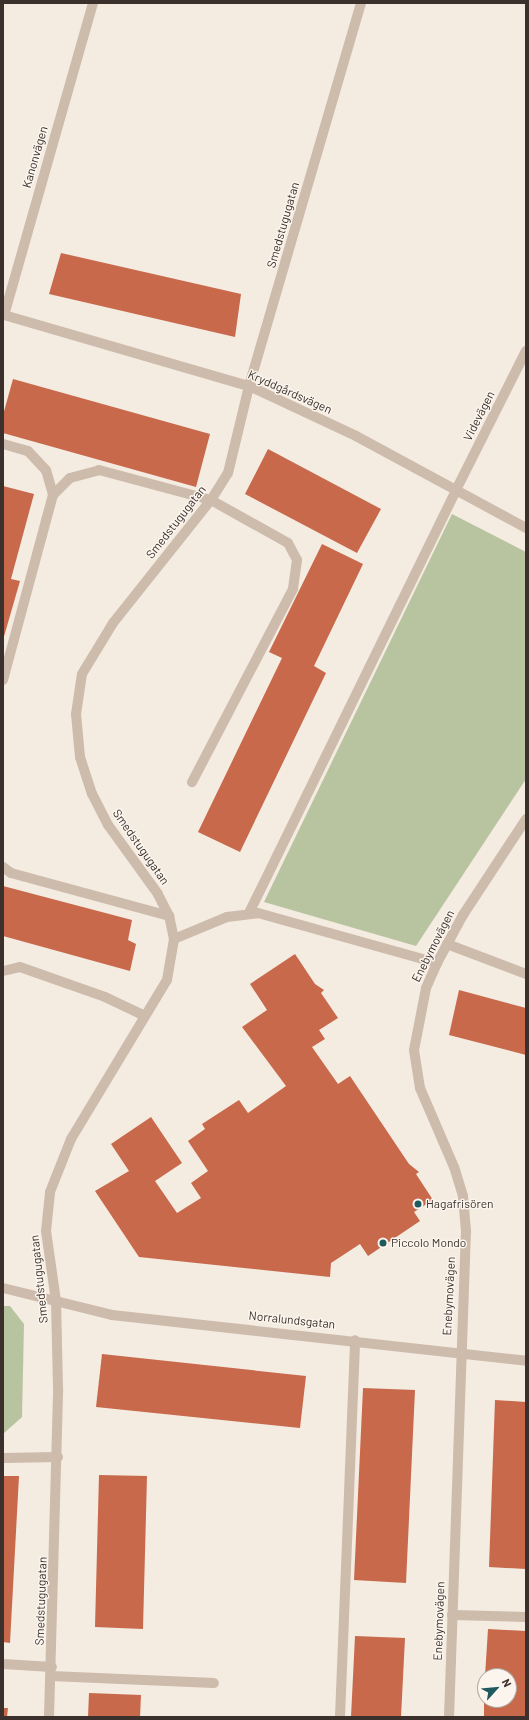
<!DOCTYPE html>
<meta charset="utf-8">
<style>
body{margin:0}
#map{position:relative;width:529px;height:1720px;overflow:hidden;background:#f4ebe1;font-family:Barlow,sans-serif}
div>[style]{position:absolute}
.green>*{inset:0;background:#b8c4a0}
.building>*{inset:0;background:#c8694b}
.lane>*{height:10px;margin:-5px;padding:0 5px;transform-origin:5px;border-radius:5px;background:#cdbbac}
.street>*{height:10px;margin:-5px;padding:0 5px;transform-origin:5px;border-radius:5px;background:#cdbbac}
.dots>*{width:11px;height:11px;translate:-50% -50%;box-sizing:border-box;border:2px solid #fbf5ee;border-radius:50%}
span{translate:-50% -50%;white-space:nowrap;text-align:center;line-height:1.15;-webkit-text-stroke:3px #fbf5ee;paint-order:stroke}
.street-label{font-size:12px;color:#3b302b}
.poi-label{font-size:12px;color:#3b302b}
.left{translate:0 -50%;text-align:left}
.frame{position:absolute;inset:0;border:4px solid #3b302b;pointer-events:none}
.north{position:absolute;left:477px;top:1668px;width:40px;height:40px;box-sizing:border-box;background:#fbf5ee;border:1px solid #aea6a0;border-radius:50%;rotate:63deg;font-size:11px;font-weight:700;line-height:16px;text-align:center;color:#3b302b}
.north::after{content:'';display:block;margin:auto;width:14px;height:18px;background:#1f5a5e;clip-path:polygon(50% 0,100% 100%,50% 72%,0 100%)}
</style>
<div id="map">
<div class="green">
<i style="clip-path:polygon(452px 514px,526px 552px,526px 779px,416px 946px,264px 902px)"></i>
<i style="clip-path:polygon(3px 1306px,10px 1306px,24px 1324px,22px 1417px,3px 1434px)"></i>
</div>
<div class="building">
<i style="clip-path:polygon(61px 253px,241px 294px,235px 337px,49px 294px)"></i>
<i style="clip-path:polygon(13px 379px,210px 434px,196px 487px,3px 433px,3px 415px)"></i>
<i style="clip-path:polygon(268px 449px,381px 509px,357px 553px,245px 494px)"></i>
<i style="clip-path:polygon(3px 486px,34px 494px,11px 579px,20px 581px,3px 640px)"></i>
<i style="clip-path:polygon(322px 544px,363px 564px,314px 666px,326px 673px,240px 852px,198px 832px,282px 658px,269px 652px)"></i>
<i style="clip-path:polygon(3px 886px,132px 920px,128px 940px,136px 944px,130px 971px,3px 936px)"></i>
<i style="clip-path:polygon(295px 954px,315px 984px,324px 990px,321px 993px,338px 1018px,319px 1030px,325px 1039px,312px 1047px,338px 1084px,350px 1076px,409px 1164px,419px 1172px,416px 1174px,433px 1200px,414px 1212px,420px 1221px,368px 1256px,360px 1244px,331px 1263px,330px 1277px,139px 1257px,95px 1191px,129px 1171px,111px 1144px,151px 1117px,182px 1163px,155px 1181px,177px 1213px,201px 1198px,191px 1183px,208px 1171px,188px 1141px,205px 1129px,202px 1124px,239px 1100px,248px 1113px,286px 1086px,242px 1027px,267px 1010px,250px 984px)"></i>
<i style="clip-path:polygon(459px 990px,526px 1008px,526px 1055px,449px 1035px)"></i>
<i style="clip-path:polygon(102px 1354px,306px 1376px,300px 1428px,96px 1407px)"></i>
<i style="clip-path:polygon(363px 1388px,415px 1390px,406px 1583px,354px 1580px)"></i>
<i style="clip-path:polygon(495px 1400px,526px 1402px,526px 1569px,489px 1567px)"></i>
<i style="clip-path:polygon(99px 1475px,147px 1476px,143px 1629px,95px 1627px)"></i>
<i style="clip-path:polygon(3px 1476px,19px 1476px,10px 1643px,3px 1642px)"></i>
<i style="clip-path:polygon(488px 1629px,526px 1631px,526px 1717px,484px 1717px,484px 1700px,509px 1700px,509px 1676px,485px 1676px)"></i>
<i style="clip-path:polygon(355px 1636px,405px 1638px,401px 1717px,351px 1717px)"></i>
<i style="clip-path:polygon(89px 1693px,141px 1695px,140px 1717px,88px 1717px)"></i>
<i style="clip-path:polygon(3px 1708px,8px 1708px,7px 1717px,3px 1717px)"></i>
</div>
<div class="lane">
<i style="left:3px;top:444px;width:26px;rotate:16deg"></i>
<i style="left:28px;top:451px;width:26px;rotate:47deg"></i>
<i style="left:46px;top:470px;width:26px;rotate:74deg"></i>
<i style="left:3px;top:680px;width:192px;rotate:-74.9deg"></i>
<i style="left:53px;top:495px;width:24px;rotate:-45deg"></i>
<i style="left:70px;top:478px;width:30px;rotate:-15deg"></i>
<i style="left:99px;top:470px;width:116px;rotate:15deg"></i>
<i style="left:211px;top:500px;width:88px;rotate:29.2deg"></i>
<i style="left:288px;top:543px;width:19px;rotate:62deg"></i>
<i style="left:297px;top:560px;width:29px;rotate:98deg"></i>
<i style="left:293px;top:589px;width:218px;rotate:117.6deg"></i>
<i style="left:3px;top:867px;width:10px;rotate:37deg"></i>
<i style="left:11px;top:873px;width:164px;rotate:15.2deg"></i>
<i style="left:249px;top:913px;width:469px;rotate:-63.9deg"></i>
<i style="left:174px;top:939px;width:57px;rotate:-22.5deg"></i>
<i style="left:227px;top:917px;width:31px;rotate:-7deg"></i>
<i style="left:258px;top:913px;width:186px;rotate:15.6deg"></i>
<i style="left:3px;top:971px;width:17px;rotate:-13deg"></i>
<i style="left:20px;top:967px;width:90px;rotate:19.4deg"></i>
<i style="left:105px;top:997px;width:44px;rotate:25.4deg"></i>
<i style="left:452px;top:1615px;width:74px;rotate:1.5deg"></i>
<i style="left:3px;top:1664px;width:49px;rotate:3.5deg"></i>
<i style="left:51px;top:1676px;width:163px;rotate:2.5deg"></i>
<i style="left:340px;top:1717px;width:377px;rotate:-87.7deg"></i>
</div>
<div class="street">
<i style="left:93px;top:3px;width:324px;rotate:105.9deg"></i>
<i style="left:4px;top:315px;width:255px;rotate:16.2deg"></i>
<i style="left:249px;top:386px;width:118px;rotate:25deg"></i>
<i style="left:356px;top:436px;width:193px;rotate:28.4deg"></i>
<i style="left:455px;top:492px;width:158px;rotate:-63.3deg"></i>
<i style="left:447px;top:944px;width:85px;rotate:20.8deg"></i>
<i style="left:3px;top:1288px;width:112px;rotate:13.9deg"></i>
<i style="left:112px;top:1315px;width:417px;rotate:6.3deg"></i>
<i style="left:3px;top:1458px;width:55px;rotate:-1deg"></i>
<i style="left:49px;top:1717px;width:329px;rotate:-88.4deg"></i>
<i style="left:58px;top:1388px;width:87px;rotate:-91.3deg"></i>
<i style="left:56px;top:1301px;width:71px;rotate:-98.1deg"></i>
<i style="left:46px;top:1231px;width:39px;rotate:-84deg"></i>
<i style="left:50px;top:1192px;width:57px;rotate:-68.4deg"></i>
<i style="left:71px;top:1139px;width:186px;rotate:-58.9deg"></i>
<i style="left:167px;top:980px;width:42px;rotate:-80.3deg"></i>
<i style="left:174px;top:939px;width:24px;rotate:-102deg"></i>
<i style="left:169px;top:916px;width:25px;rotate:-117deg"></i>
<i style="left:158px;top:894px;width:85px;rotate:-125.9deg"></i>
<i style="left:108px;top:825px;width:35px;rotate:-117deg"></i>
<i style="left:92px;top:794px;width:39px;rotate:-108deg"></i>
<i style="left:80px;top:757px;width:43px;rotate:-95.3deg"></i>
<i style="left:76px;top:714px;width:40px;rotate:-81.5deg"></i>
<i style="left:82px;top:674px;width:60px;rotate:-58.7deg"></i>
<i style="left:113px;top:623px;width:157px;rotate:-51.5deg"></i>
<i style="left:211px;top:500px;width:32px;rotate:-58deg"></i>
<i style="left:228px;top:473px;width:89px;rotate:-76.4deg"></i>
<i style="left:249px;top:386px;width:399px;rotate:-73.7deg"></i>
<i style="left:449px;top:1717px;width:486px;rotate:-88deg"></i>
<i style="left:466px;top:1231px;width:35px;rotate:-95deg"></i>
<i style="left:463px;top:1196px;width:30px;rotate:-107deg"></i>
<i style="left:454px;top:1167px;width:86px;rotate:-113.3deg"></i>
<i style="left:420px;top:1088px;width:38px;rotate:-99deg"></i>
<i style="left:414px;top:1050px;width:63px;rotate:-79deg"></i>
<i style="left:426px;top:988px;width:27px;rotate:-66deg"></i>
<i style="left:437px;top:963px;width:55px;rotate:-61.6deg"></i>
<i style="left:463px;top:915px;width:115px;rotate:-56.7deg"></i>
</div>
<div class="dots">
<i style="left:418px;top:1204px;background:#1f5a5e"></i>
<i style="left:383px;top:1243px;background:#1f5a5e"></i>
</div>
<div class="street-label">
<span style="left:35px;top:157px;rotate:-74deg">Kanonvägen</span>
<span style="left:283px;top:225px;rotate:-74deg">Smedstugugatan</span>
<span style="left:290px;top:392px;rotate:24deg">Kryddgårdsvägen</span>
<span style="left:479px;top:416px;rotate:-63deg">Videvägen</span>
<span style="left:176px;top:522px;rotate:-52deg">Smedstugugatan</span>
<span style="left:141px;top:847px;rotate:55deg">Smedstugugatan</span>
<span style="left:433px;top:946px;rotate:-63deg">Enebymovägen</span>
<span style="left:39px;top:1279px;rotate:-96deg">Smedstugugatan</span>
<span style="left:449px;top:1296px;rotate:-87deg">Enebymovägen</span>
<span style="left:292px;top:1320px;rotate:6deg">Norralundsgatan</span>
<span style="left:41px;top:1601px;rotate:-88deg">Smedstugugatan</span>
<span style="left:439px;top:1621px;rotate:-88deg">Enebymovägen</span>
</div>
<div class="poi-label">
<span class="left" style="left:426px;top:1204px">Hagafrisören</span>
<span class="left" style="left:391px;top:1243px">Piccolo Mondo</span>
</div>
<div class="frame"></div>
<div class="north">N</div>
</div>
